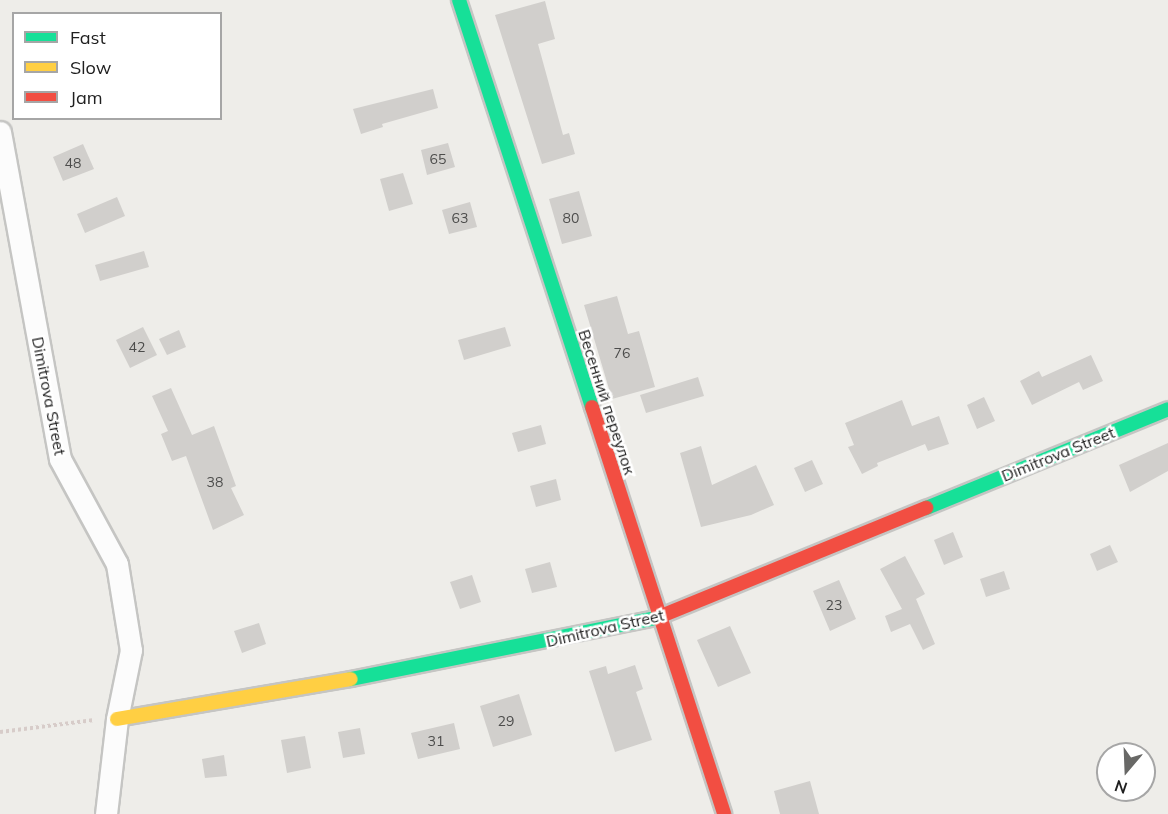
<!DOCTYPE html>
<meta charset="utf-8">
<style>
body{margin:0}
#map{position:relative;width:1168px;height:814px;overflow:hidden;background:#eeede9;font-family:Mulish,sans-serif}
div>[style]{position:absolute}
.building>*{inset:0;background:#d1cfcc}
.path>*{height:4px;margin-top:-2px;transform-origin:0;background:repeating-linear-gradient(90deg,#d7ccc9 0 3px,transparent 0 6px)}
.roads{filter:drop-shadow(2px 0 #c5c5c3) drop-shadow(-2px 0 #c5c5c3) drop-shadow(0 2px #c5c5c3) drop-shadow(0 -2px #c5c5c3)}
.street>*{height:21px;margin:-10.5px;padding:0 10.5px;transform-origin:10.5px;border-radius:10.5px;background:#fcfcfc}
.fast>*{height:14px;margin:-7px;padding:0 7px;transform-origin:7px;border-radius:7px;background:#16e098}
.slow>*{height:14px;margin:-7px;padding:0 7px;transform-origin:7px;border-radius:7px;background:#ffcf43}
.jam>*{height:14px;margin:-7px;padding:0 7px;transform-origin:7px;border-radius:7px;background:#f24e42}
span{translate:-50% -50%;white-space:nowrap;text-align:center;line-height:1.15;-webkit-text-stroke:5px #fff;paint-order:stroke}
.number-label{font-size:14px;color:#4c4c4b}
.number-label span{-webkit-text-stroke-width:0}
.street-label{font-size:16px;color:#202020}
.legend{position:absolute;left:12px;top:12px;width:210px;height:108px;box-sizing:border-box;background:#fff;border:2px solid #a6a6a6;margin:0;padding:8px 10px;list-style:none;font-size:18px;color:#202020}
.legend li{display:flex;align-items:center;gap:12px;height:30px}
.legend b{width:30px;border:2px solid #a6a6a6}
.north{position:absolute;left:1096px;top:742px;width:60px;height:60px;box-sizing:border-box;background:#fff;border:2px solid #a6a6a6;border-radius:50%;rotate:199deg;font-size:16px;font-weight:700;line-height:24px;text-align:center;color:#202020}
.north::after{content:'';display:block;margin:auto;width:21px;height:27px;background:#686866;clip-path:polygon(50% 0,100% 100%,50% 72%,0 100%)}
</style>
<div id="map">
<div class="building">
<i style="clip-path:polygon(545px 1px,555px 39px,538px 44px,563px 135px,569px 133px,575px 154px,542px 164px,495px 15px)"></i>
<i style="clip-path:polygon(433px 89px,438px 108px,382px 124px,383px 127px,361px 134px,353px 109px)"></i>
<i style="clip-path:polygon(448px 143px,455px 167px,427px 175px,421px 150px)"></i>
<i style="clip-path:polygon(83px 144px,94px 169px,63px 181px,53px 157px)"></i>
<i style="clip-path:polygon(403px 173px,413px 204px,389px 211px,380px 179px)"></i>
<i style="clip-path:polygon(579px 191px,592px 236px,562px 244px,549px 199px)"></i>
<i style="clip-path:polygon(117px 197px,125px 216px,85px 233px,77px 214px)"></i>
<i style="clip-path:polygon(470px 202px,477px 227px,449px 234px,442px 210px)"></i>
<i style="clip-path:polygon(144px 251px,149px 267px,100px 281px,95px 265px)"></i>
<i style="clip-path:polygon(617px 296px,628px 334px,639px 331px,655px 387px,612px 399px,584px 305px)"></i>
<i style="clip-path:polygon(143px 327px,157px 355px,130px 368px,116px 340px)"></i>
<i style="clip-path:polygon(505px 327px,511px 346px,464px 360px,458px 340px)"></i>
<i style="clip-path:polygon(179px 330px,186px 347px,167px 355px,159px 339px)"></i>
<i style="clip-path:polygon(1091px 355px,1103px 381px,1083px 390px,1079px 382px,1032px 405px,1020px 381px,1039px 371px,1042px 377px)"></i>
<i style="clip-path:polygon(698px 377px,704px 396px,646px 413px,640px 395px)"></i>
<i style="clip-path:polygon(171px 388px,192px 435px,214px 426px,236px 486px,231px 488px,244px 515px,213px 530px,186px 456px,172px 461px,161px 434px,168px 431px,152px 396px)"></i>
<i style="clip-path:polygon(984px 397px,995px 421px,977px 429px,967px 405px)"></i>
<i style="clip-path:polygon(902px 400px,912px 426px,939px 416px,949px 444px,928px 451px,925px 444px,877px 463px,878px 466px,862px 474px,848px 447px,854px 445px,845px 423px)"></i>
<i style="clip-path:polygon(541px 425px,546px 444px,518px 452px,512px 433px)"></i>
<i style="clip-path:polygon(1168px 443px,1168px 471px,1130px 492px,1119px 465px)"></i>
<i style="clip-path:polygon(701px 446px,712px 485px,756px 465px,774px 505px,751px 515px,701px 527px,680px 453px)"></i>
<i style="clip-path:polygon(812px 460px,823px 484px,805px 492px,794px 468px)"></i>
<i style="clip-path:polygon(556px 479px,561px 500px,536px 507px,530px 486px)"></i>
<i style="clip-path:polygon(953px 532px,963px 557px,944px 565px,934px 540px)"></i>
<i style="clip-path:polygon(1110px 545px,1118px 562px,1097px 571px,1090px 554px)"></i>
<i style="clip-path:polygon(905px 556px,925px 594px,916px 599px,935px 644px,923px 650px,910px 624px,891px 632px,885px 616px,902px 609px,880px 569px)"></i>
<i style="clip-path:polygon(550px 562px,557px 587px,532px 593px,525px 569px)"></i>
<i style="clip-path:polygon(1004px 571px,1010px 589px,986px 597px,980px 579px)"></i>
<i style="clip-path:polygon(472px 575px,481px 602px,460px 609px,450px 582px)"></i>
<i style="clip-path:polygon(839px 580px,856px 619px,830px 631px,813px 591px)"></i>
<i style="clip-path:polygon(259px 623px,266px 644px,242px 653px,234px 631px)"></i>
<i style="clip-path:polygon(730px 626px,751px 673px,718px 687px,697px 640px)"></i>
<i style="clip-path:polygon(635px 665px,643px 689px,636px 692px,652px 740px,615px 752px,589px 671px,606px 666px,608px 674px)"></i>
<i style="clip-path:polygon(519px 694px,532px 735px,493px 747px,480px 706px)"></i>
<i style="clip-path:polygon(454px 723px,460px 749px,418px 759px,411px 733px)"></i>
<i style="clip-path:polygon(360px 728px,365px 754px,343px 758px,338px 732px)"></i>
<i style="clip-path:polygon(305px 736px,311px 768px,287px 773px,281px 740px)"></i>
<i style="clip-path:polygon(224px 755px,227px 776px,205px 778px,202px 759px)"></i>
<i style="clip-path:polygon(810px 781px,819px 814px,780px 814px,774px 791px)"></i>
</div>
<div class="path">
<i style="left:0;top:732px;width:95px;rotate:-7.3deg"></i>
</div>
<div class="roads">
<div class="street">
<i style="left:0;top:132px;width:332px;rotate:79.6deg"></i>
<i style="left:60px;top:459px;width:119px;rotate:61.5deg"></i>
<i style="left:117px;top:564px;width:87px;rotate:80.8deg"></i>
<i style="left:131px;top:650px;width:70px;rotate:101.5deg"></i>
<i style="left:117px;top:719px;width:96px;rotate:96.6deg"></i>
</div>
<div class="fast">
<i style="left:459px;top:0;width:428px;rotate:71.9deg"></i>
<i style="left:926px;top:508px;width:261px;rotate:-22.2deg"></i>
<i style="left:351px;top:679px;width:311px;rotate:-11.3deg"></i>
</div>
<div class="slow">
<i style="left:117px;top:719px;width:237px;rotate:-9.7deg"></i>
</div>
<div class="jam">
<i style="left:592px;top:407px;width:428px;rotate:72deg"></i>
<i style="left:656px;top:618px;width:292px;rotate:-22.2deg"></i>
</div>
</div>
<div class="number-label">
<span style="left:438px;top:159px">65</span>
<span style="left:73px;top:163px">48</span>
<span style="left:460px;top:218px">63</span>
<span style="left:571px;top:218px">80</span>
<span style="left:137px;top:347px">42</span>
<span style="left:622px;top:353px">76</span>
<span style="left:215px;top:482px">38</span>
<span style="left:834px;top:605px">23</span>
<span style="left:506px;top:721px">29</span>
<span style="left:436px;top:741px">31</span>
</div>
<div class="street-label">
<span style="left:49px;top:396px;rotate:79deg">Dimitrova Street</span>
<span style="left:607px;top:402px;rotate:72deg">Весенний переулок</span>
<span style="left:1058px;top:454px;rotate:-22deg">Dimitrova Street</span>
<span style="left:605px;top:628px;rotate:-13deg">Dimitrova Street</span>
</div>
<ul class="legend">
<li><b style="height:8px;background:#16e098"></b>Fast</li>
<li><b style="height:8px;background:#ffcf43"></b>Slow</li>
<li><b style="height:8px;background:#f24e42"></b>Jam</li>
</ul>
<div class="north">N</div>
</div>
